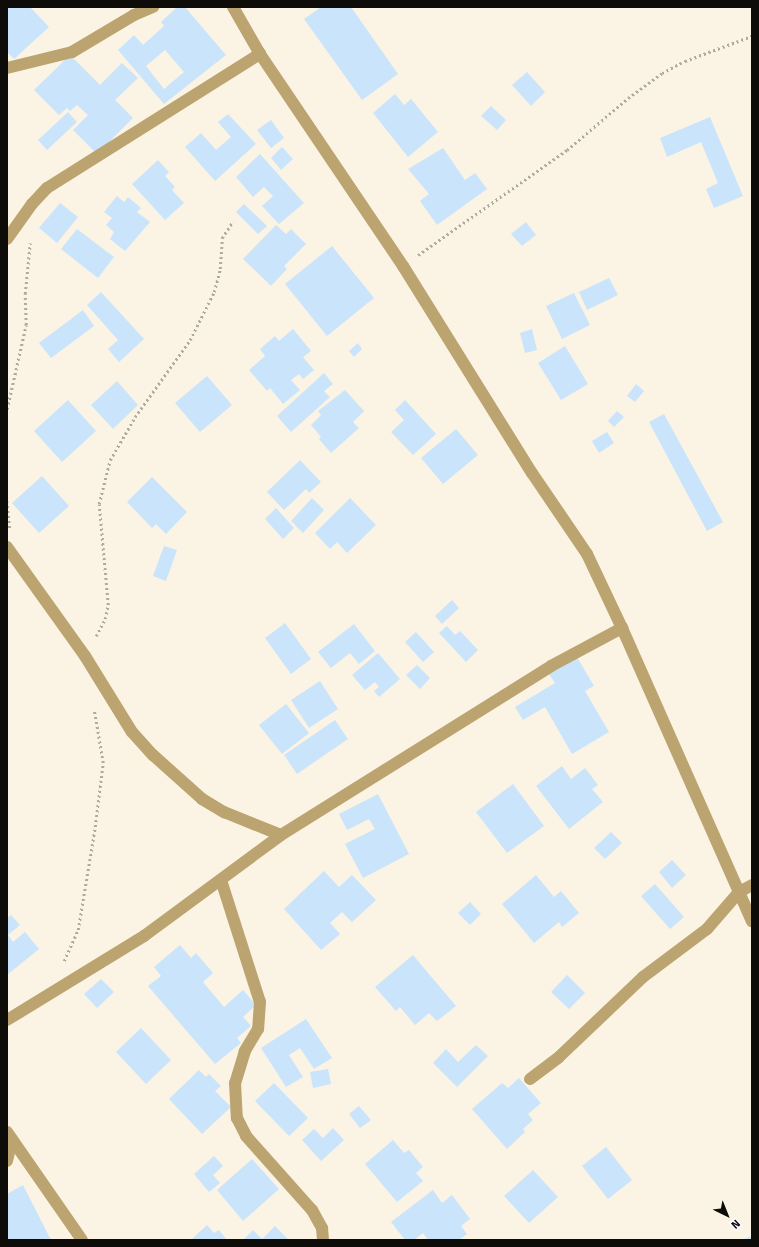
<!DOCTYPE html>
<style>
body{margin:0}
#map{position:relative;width:759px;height:1247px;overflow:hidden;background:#fbf4e5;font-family:"Fira Sans",sans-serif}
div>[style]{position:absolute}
.building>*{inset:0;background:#c9e4fb}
.path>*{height:2.5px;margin-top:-1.25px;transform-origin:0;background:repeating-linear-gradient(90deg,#afaa9f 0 2px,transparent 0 5px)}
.minor>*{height:12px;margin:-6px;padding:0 6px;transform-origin:6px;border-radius:6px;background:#bca470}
span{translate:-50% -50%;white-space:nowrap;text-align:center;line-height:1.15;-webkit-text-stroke:3px #fff;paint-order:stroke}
.frame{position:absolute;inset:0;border:8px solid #0e0c08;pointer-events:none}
.north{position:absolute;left:707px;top:1195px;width:40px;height:40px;-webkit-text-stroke:3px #fff;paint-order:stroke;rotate:137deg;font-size:11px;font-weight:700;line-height:16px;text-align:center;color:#0e0c08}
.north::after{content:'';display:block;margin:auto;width:14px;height:18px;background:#0e0c08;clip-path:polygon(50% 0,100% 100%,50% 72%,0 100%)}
</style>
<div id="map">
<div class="building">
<i style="clip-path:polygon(7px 7px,30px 7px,49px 27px,14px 59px,7px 52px)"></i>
<i style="clip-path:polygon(evenodd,177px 7px,185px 7px,226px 55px,164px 104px,118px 50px,134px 35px,143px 45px,164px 26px,161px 22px,177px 7px,165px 50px,184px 72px,164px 89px,146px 66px,165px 50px)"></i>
<i style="clip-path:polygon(321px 7px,351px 7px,398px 74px,362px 100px,304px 19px)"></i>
<i style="clip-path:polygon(70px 55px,100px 85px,122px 63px,138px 78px,115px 100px,133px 118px,97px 154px,73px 130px,88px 115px,77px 105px,70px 111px,67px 108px,59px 115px,34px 90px)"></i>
<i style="clip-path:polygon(527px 72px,545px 92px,531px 106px,512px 85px)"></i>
<i style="clip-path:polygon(395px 94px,404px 105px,411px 99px,438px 132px,408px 157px,373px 113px)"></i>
<i style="clip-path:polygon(491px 106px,506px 120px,497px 130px,481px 116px)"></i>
<i style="clip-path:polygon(68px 112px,77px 122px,47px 150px,38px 140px)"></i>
<i style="clip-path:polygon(228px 114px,256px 144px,215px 181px,185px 147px,201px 133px,216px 150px,231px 137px,218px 122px)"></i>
<i style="clip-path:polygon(710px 117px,743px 196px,714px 208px,706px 189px,718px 183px,701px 142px,667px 157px,660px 138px)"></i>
<i style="clip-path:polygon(271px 120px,284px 138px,271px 148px,257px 130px)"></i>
<i style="clip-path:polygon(282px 147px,293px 159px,281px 170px,271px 158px)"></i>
<i style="clip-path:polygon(443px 148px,465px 180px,475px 173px,487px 189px,437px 225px,420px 201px,429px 194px,408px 169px)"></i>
<i style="clip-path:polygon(260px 154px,304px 203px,279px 224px,262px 206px,273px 196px,264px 187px,253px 197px,236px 177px)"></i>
<i style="clip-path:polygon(158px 160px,169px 172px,165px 176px,175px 187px,172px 190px,184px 203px,165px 220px,132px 184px)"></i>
<i style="clip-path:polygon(117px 196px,124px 202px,128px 197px,141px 208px,137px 212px,150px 222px,125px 251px,110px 239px,114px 232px,106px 225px,112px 218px,104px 212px)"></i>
<i style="clip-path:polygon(60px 203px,78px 217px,57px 243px,39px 228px)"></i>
<i style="clip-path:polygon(244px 204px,267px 226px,258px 234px,236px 212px)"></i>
<i style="clip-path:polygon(526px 222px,536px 235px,522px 246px,511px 234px)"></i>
<i style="clip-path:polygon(276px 225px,286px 234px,291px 229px,306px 244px,284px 266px,287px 269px,271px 286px,243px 259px)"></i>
<i style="clip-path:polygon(77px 229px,114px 257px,98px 278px,61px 249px)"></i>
<i style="clip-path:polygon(332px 246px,374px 298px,327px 336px,285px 284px)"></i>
<i style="clip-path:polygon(609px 278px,618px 295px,587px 310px,579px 292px)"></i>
<i style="clip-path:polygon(101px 292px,144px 339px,119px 362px,108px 349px,118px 340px,87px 305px)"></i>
<i style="clip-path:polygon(574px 293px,590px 325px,562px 339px,546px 306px)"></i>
<i style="clip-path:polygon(83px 310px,94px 326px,51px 358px,39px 343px)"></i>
<i style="clip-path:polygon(293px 329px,311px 351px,303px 357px,314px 370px,303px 379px,299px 374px,291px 380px,300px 390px,283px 404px,270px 388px,267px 391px,249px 370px,265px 356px,260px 349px,275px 336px,279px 341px)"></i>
<i style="clip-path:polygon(532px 329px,537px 350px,525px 353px,520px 333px)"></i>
<i style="clip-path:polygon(358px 343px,362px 349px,354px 357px,349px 351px)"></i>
<i style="clip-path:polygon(565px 346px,588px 384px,561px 400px,538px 363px)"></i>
<i style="clip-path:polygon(324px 373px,333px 384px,324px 391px,330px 397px,291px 432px,277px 416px)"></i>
<i style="clip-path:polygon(207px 376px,232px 405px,200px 432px,175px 403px)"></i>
<i style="clip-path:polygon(117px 381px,138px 405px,113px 429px,91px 405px)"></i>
<i style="clip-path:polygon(636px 384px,644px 391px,635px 402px,627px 396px)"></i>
<i style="clip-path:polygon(345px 390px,364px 411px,353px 422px,359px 428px,331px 453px,319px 439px,321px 437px,311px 425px,321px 415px,318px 411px)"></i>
<i style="clip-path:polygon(68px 400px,96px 431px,62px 462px,34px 431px)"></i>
<i style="clip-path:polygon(405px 400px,436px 434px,413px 455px,391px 432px,404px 420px,395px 410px)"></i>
<i style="clip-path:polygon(617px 411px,624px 417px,614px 427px,608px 421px)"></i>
<i style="clip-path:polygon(664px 414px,723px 522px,707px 531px,649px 422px)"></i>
<i style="clip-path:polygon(456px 429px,478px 455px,443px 484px,421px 458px)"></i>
<i style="clip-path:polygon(607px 432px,614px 443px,599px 453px,592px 441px)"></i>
<i style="clip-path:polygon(300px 460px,321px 482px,309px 493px,306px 489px,284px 510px,267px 492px)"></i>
<i style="clip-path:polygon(42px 476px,69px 506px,39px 533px,12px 503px)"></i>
<i style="clip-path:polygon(152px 477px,187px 512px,166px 534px,156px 524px,152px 528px,127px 502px)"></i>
<i style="clip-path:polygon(312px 498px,324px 510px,303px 533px,291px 521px)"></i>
<i style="clip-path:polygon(350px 498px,376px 525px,347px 553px,337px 542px,330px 549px,315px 533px)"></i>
<i style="clip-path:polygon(276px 508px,294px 528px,283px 539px,265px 519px)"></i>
<i style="clip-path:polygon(164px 546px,177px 550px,166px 581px,153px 576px)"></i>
<i style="clip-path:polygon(452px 600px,459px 608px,442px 624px,435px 616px)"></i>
<i style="clip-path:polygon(285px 623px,311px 659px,291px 674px,265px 638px)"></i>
<i style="clip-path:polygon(354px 624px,375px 651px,359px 664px,350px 653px,331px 668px,318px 652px)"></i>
<i style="clip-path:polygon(447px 626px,455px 635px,460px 631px,478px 650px,466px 662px,439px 633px)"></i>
<i style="clip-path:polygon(416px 632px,434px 652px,423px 662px,405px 642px)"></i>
<i style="clip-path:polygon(378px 653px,400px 679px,379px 697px,374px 691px,379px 687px,375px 682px,365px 690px,352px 675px)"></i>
<i style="clip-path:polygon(577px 657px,594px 686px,585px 691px,609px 732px,572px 754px,545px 707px,523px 720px,515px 707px,555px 683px,549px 674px)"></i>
<i style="clip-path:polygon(417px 665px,430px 678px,420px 689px,406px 675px)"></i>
<i style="clip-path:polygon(320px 681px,338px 709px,309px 728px,291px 700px)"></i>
<i style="clip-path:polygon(286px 704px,309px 733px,282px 754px,259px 725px)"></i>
<i style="clip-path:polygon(335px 720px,348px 739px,297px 774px,284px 755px)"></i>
<i style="clip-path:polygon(562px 766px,571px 779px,585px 768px,598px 785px,592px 789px,603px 802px,569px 829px,536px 786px)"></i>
<i style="clip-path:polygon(513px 784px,544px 826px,507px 853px,476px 812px)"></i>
<i style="clip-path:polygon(378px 794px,409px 854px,363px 878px,345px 844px,375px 829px,369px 819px,347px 830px,339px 814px)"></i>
<i style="clip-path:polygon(611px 832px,622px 843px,605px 859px,594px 848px)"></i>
<i style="clip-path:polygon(672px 860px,686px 875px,672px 888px,659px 872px)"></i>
<i style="clip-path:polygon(324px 871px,339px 887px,352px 875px,376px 900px,352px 922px,342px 912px,330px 923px,340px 934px,321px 950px,284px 909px)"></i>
<i style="clip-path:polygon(536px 875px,554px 897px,561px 891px,579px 913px,562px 927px,559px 922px,534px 943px,502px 904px)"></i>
<i style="clip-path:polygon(655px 884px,684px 917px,670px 929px,641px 896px)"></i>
<i style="clip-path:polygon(470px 902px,481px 914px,470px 925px,458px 913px)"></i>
<i style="clip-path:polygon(11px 915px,20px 925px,8px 935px,13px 942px,25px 932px,39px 949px,7px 975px,7px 918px)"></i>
<i style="clip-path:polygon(180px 945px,191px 958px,196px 953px,213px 973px,203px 982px,224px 1007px,243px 990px,256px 1005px,243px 1017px,251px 1026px,237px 1038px,241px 1043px,215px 1064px,148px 986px,161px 976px,154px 967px)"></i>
<i style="clip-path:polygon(413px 955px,456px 1006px,437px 1021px,429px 1013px,415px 1025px,400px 1007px,396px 1011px,375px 987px)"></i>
<i style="clip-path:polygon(567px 975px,585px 993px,569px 1009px,551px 992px)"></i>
<i style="clip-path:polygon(101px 979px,114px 992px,97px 1008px,84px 994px)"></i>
<i style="clip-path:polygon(306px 1019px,332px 1058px,314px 1069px,300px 1048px,289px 1055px,303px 1077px,286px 1087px,261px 1048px)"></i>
<i style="clip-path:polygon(141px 1028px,171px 1060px,146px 1084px,116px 1052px)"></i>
<i style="clip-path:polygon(476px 1045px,488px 1056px,457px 1087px,433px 1063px,446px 1049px,458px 1062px)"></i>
<i style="clip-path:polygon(328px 1069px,331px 1084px,313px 1088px,310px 1072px)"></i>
<i style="clip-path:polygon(199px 1070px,206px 1077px,209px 1074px,221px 1086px,215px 1091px,231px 1107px,202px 1134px,169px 1099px)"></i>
<i style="clip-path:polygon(519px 1078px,541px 1103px,528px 1114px,533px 1120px,523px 1129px,525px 1132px,507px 1149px,472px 1109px,502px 1083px,508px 1088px)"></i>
<i style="clip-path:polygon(274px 1083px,308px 1118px,289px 1136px,255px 1101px)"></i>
<i style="clip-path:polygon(359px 1106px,371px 1120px,360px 1128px,349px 1114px)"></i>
<i style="clip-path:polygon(333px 1128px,344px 1140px,321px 1161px,302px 1140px,314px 1129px,323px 1138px)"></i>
<i style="clip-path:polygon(393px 1140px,404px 1153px,409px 1150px,423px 1167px,416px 1173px,423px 1181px,397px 1202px,365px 1164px)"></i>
<i style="clip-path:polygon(606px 1147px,632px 1180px,608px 1199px,582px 1166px)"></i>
<i style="clip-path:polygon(214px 1156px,223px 1166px,213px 1175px,220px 1183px,209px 1192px,194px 1174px)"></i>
<i style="clip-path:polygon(252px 1159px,279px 1189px,243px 1221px,217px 1190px)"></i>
<i style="clip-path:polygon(533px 1170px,558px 1197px,529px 1223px,504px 1196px)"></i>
<i style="clip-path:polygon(23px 1185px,51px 1240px,7px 1240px,7px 1194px)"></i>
<i style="clip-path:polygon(433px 1190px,442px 1203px,452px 1195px,470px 1219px,461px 1226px,467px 1234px,459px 1240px,428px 1240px,423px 1233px,414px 1240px,405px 1240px,391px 1222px)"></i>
<i style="clip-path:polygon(207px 1225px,214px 1233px,219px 1230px,227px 1240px,191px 1240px)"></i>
<i style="clip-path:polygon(275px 1226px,289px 1240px,243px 1240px,253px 1230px,262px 1239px)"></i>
<i style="clip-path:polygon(752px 1236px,752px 1240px,741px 1240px)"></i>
</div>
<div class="path">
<i style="left:418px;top:255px;width:182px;rotate:-35.2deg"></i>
<i style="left:567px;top:150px;width:80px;rotate:-40.4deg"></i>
<i style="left:628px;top:98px;width:42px;rotate:-36.3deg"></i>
<i style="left:662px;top:73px;width:26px;rotate:-28deg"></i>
<i style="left:685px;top:61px;width:72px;rotate:-20.5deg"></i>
<i style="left:7px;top:409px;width:86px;rotate:-77.3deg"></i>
<i style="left:26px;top:325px;width:31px;rotate:-92deg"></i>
<i style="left:25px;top:294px;width:51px;rotate:-84.4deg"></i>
<i style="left:7px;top:501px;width:28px;rotate:84deg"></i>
<i style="left:96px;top:636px;width:19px;rotate:-62deg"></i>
<i style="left:105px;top:619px;width:14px;rotate:-78deg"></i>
<i style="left:108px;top:605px;width:101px;rotate:-95.1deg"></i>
<i style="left:99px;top:504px;width:45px;rotate:-76deg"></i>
<i style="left:110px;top:460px;width:50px;rotate:-59.8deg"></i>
<i style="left:135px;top:417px;width:95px;rotate:-54.5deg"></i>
<i style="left:190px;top:340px;width:54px;rotate:-63.4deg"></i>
<i style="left:214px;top:292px;width:24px;rotate:-75deg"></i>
<i style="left:220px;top:269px;width:31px;rotate:-86deg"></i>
<i style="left:222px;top:238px;width:20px;rotate:-57deg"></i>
<i style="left:64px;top:961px;width:34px;rotate:-66deg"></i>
<i style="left:78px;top:930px;width:104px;rotate:-80.6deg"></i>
<i style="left:95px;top:827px;width:64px;rotate:-82.9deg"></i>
<i style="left:103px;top:763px;width:54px;rotate:-99.6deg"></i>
</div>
<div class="minor">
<i style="left:233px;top:7px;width:54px;rotate:60.1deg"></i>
<i style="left:260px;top:54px;width:256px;rotate:56deg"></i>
<i style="left:403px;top:266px;width:244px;rotate:58.1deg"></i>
<i style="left:532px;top:473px;width:98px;rotate:55.8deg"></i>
<i style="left:587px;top:554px;width:82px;rotate:64.7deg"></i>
<i style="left:622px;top:628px;width:321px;rotate:66.1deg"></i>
<i style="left:7px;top:68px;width:67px;rotate:-13.8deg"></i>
<i style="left:72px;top:52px;width:72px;rotate:-30.8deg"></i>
<i style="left:134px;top:15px;width:21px;rotate:-23deg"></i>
<i style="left:7px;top:239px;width:43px;rotate:-54.5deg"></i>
<i style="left:32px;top:204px;width:22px;rotate:-47deg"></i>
<i style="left:47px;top:188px;width:252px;rotate:-32.2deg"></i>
<i style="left:7px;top:547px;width:134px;rotate:54.4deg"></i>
<i style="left:85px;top:656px;width:89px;rotate:58.3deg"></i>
<i style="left:132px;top:732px;width:31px;rotate:48deg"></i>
<i style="left:153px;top:755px;width:66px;rotate:41.9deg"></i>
<i style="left:202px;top:799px;width:26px;rotate:31deg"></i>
<i style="left:224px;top:812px;width:61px;rotate:22deg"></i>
<i style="left:221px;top:880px;width:128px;rotate:72.3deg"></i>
<i style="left:260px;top:1002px;width:27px;rotate:94deg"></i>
<i style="left:258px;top:1029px;width:26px;rotate:121deg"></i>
<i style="left:245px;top:1051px;width:34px;rotate:107deg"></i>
<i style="left:235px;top:1083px;width:35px;rotate:87deg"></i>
<i style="left:237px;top:1118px;width:20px;rotate:63deg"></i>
<i style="left:246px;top:1136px;width:99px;rotate:48.3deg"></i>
<i style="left:312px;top:1210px;width:21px;rotate:61deg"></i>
<i style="left:322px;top:1228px;width:12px;rotate:85deg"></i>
<i style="left:7px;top:1020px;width:161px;rotate:-31.5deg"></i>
<i style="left:144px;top:936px;width:170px;rotate:-36.4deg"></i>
<i style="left:281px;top:835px;width:319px;rotate:-32deg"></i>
<i style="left:551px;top:666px;width:81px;rotate:-28.2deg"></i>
<i style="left:530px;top:1079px;width:36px;rotate:-37deg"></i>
<i style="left:559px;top:1057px;width:116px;rotate:-43.6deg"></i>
<i style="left:643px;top:977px;width:80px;rotate:-36.9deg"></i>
<i style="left:707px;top:929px;width:49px;rotate:-49.1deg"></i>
<i style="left:739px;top:892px;width:15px;rotate:-28deg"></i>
<i style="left:7px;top:1132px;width:131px;rotate:55.2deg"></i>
<i style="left:7px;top:1161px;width:22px;rotate:-77deg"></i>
</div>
<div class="frame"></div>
<div class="north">N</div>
</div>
